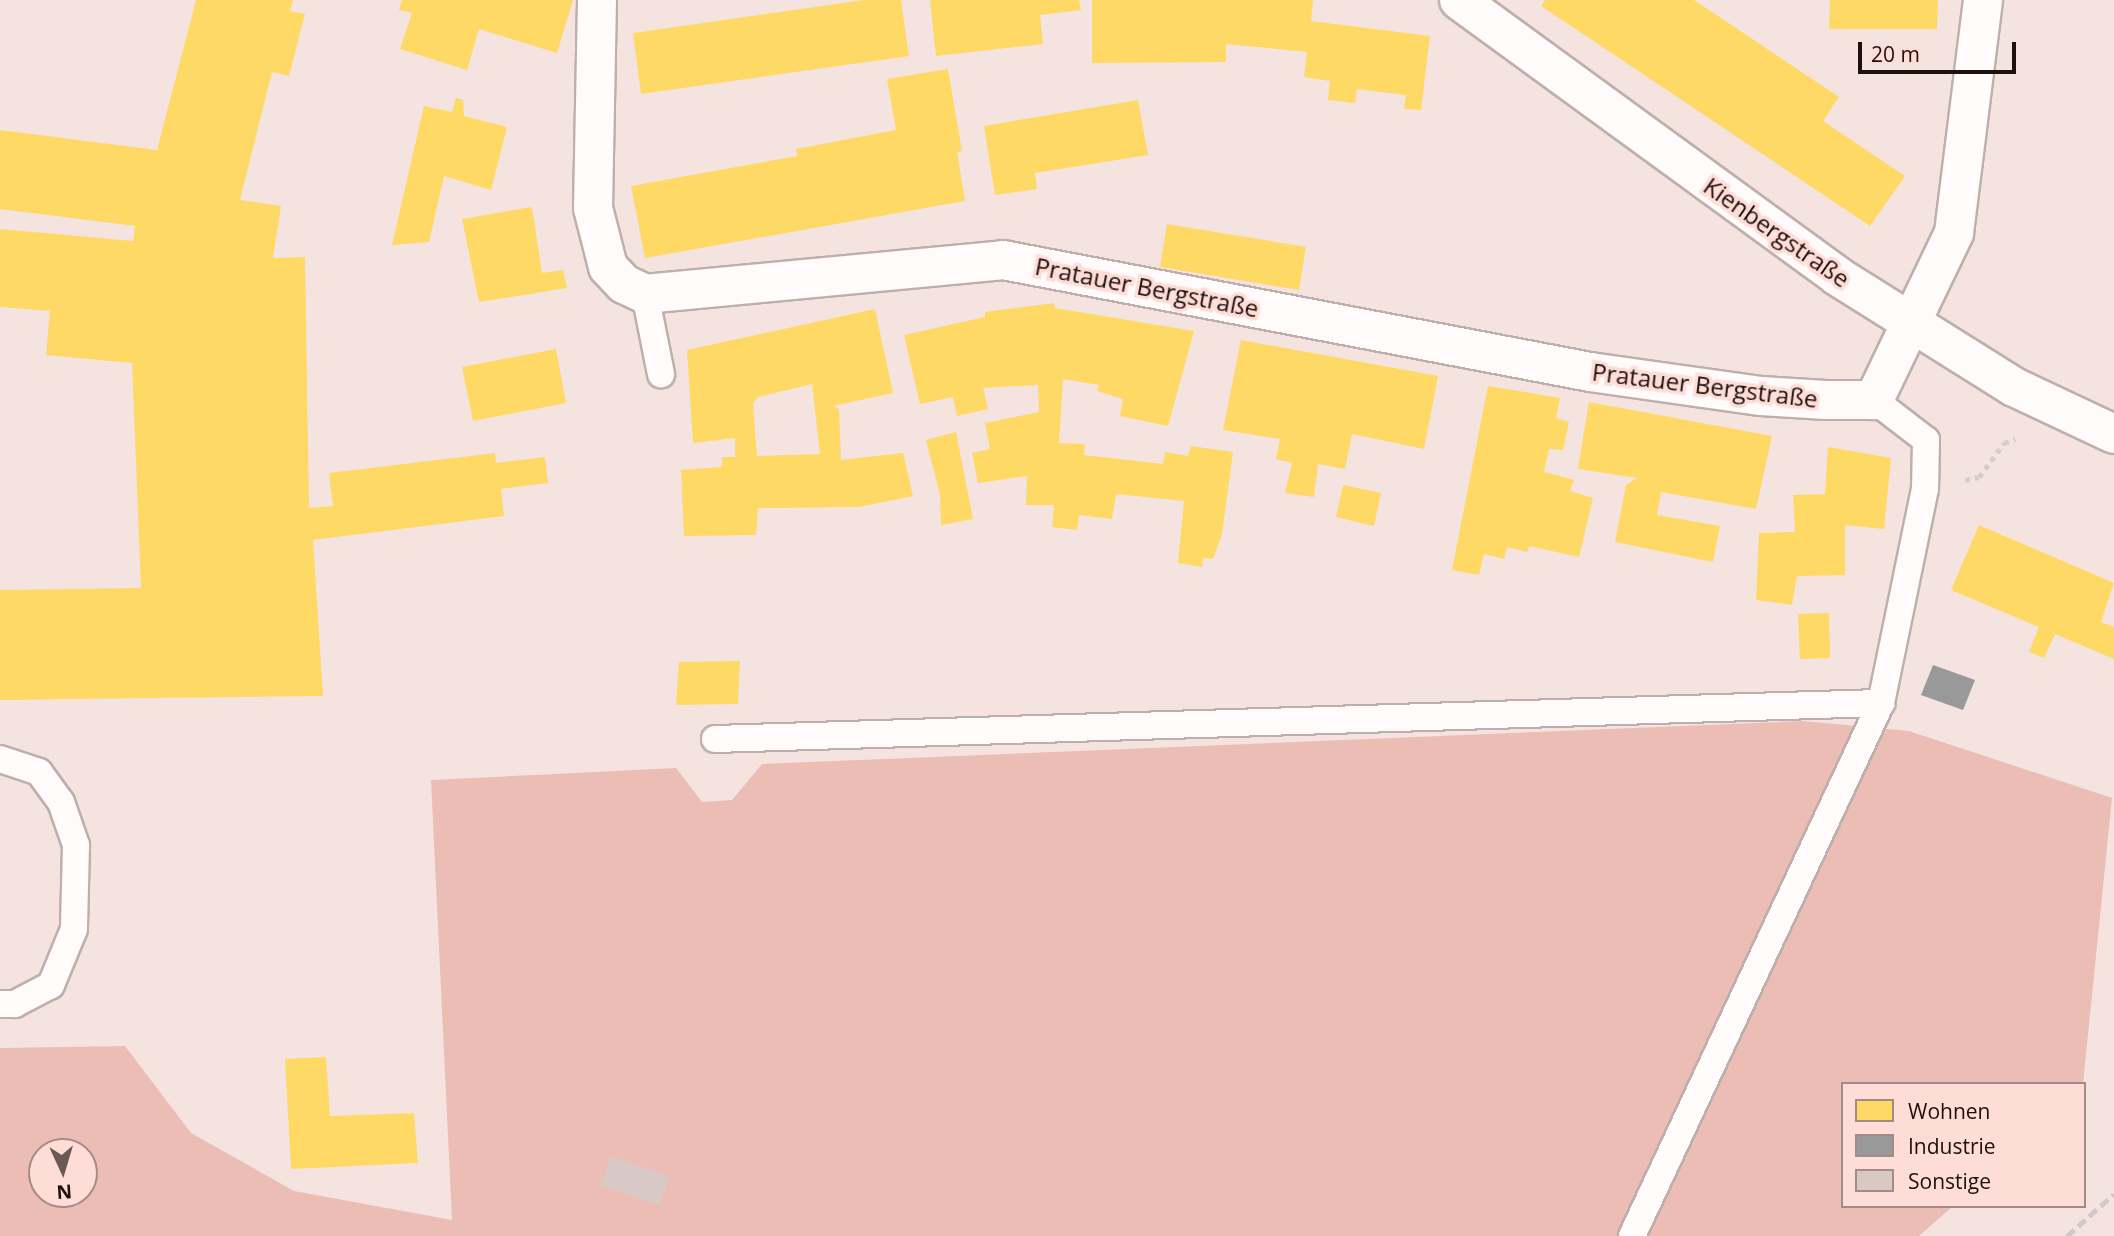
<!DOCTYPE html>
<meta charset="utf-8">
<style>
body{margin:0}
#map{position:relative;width:2114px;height:1236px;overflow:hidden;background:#f5e3e0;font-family:"Open Sans",sans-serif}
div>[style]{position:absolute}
.green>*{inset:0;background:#ecbdb5}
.homes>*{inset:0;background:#ffd966}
.industry>*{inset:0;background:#999}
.building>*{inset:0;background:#d8c9c6}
.path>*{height:4.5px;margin-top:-2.25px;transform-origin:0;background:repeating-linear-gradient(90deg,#d3cecd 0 5px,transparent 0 10px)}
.roads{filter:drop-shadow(2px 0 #beafad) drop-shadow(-2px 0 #beafad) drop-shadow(0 2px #beafad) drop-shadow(0 -2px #beafad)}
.service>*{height:26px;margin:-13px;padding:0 13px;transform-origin:13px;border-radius:13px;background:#fefbfa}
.minor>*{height:38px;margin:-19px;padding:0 19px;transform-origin:19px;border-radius:19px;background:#fefbfa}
.tertiary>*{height:38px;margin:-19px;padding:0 19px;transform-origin:19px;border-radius:19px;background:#fefbfa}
.rail>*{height:5px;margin-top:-2.5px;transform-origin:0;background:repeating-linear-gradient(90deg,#cfcac8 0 10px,transparent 0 15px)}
span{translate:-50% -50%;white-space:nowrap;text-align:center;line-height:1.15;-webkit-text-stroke:7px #feddd7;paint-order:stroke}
.street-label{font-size:24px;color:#1e100e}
.legend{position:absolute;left:1841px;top:1082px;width:245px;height:126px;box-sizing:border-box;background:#feddd7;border:2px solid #a48b87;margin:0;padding:9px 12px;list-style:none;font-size:21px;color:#1e100e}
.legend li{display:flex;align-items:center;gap:14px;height:35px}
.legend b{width:35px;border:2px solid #a48b87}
.north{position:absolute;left:28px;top:1138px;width:70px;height:70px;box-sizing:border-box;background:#feddd7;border:2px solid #a48b87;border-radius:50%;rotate:176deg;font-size:19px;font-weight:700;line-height:28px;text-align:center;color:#1e100e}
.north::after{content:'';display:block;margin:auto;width:24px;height:32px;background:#695a58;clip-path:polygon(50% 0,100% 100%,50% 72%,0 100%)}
.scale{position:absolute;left:1858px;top:42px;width:158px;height:32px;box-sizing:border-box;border:4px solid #1e100e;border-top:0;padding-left:9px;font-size:21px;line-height:24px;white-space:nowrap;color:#1e100e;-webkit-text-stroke:5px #feddd7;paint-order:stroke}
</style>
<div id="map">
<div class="green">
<i style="clip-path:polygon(evenodd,1803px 721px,1909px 731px,2112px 798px,2083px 1084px,1843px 1084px,1843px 1206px,1953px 1206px,1919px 1236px,0 1236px,0 1048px,125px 1046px,191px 1133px,294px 1191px,452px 1220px,431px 780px,676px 768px,702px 802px,732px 800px,762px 764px,1803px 721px,42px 1152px,84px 1152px,84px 1194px,42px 1194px,42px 1152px)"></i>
</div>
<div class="homes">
<i style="clip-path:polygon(196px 0,293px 0,290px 11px,305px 14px,289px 76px,272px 72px,240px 200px,281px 206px,273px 258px,305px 257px,309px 508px,333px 506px,329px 473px,495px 453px,496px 463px,545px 457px,548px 483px,501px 489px,504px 516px,313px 540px,323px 696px,0 700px,0 590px,141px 588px,132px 363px,46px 355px,50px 311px,0 307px,0 229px,133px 241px,135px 226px,0 209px,0 130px,157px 150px)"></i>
<i style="clip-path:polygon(402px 0,573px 0,557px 53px,479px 29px,467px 70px,400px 49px,412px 13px,399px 10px)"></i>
<i style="clip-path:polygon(864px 0,901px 0,909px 56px,641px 94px,633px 33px)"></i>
<i style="clip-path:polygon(930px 0,1079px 0,1081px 10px,1040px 15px,1043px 44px,936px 56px)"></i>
<i style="clip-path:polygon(1092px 0,1313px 0,1311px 21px,1430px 36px,1421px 110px,1404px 109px,1406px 95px,1357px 89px,1355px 103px,1328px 100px,1330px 81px,1304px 77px,1307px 52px,1226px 44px,1226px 62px,1092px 63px)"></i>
<i style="clip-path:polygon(1545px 0,1694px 0,1839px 97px,1823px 121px,1905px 176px,1870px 226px,1541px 6px)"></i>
<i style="clip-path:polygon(1830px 0,1938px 0,1937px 29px,1829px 29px)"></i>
<i style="clip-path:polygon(948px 69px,962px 151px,957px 152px,965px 201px,645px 258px,631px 186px,797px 156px,796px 149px,896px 130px,887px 79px)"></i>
<i style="clip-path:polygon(456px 98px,463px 100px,464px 116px,507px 127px,491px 190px,444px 176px,429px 242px,392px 245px,424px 106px,452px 112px)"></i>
<i style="clip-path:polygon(1138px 100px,1148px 155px,1035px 173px,1037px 189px,995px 195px,984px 126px)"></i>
<i style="clip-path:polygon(532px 207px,542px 273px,563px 270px,567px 288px,479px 302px,462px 219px)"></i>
<i style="clip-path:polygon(1167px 224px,1306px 247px,1299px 290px,1160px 267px)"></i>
<i style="clip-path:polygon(1054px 303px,1055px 308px,1194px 331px,1168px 426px,1120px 416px,1123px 399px,1097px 391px,1099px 385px,1063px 379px,1059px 443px,1085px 444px,1084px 455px,1163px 464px,1165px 452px,1188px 456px,1191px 446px,1233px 452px,1222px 534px,1213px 559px,1203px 558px,1202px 567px,1178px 563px,1184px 501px,1116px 494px,1112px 519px,1079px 515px,1077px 530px,1052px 527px,1054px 505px,1026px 505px,1027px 476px,978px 483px,972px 453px,990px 449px,985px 423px,1039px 412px,1038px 385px,983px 388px,988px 409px,957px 416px,953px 397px,920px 404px,904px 335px,985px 317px,985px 312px)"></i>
<i style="clip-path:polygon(evenodd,875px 309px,893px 393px,833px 406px,839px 409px,841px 460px,903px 453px,913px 496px,859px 507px,758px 508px,756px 535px,684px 536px,681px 470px,722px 467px,722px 457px,735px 457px,735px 438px,693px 443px,687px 350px,875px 309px,812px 384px,820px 454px,757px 456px,753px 404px,758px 397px,812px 384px)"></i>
<i style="clip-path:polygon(1241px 340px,1438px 376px,1424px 449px,1352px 434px,1345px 469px,1318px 464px,1314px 497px,1285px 493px,1292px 463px,1276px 459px,1280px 439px,1223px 430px)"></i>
<i style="clip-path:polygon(556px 349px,566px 403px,473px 421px,462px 367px)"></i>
<i style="clip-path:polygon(1488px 386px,1560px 398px,1556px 418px,1569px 422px,1563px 450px,1549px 449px,1544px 472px,1574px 480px,1570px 491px,1593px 498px,1579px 557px,1529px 546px,1527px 552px,1507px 547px,1504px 559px,1484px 554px,1479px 575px,1452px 570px)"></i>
<i style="clip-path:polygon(1589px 402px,1772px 436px,1756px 509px,1661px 492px,1657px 515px,1720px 526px,1713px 562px,1615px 542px,1626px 485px,1637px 478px,1578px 469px)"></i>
<i style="clip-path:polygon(956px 432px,973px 519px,941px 525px,940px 495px,926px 440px)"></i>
<i style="clip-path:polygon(1828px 447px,1891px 458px,1884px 529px,1845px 525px,1845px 575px,1797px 576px,1792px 605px,1756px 600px,1759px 533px,1795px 532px,1793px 495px,1825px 494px)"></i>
<i style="clip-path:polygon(1343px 485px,1381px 493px,1374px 526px,1336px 517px)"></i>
<i style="clip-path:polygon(1979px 525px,2114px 583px,2101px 622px,2114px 627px,2114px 659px,2055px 634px,2044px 658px,2029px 652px,2039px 627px,1951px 590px)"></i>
<i style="clip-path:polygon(1829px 613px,1830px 658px,1800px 659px,1798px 614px)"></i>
<i style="clip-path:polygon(740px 661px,738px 704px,676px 705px,679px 662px)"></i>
<i style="clip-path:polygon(326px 1057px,330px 1116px,414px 1113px,418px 1163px,291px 1169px,285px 1059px)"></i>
</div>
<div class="industry">
<i style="clip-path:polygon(1933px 665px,1975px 680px,1963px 710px,1921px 695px)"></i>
</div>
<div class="building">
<i style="clip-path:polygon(611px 1156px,670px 1176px,659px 1205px,601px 1185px)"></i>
</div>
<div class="path">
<i style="left:1965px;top:480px;width:14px;rotate:-12deg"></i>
<i style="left:1979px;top:477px;width:42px;rotate:-53.7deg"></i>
<i style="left:2004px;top:443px;width:12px;rotate:-20deg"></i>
</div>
<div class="roads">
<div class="service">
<i style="left:645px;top:294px;width:82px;rotate:78.7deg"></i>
<i style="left:715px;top:739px;width:1167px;rotate:-1.77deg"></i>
<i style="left:1881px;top:703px;width:218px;rotate:-78.4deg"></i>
<i style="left:1925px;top:489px;width:49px;rotate:-88.8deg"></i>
<i style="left:1926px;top:440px;width:66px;rotate:-142.4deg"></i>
<i style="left:0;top:759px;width:41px;rotate:18.4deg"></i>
<i style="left:39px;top:772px;width:37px;rotate:54deg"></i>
<i style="left:61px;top:802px;width:46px;rotate:70.8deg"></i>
<i style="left:76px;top:845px;width:84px;rotate:91.4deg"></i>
<i style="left:74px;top:929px;width:61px;rotate:112.3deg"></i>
<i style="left:51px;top:985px;width:41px;rotate:152.2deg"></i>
<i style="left:15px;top:1004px;width:15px;rotate:180deg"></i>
<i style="left:1632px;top:1236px;width:588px;rotate:-64.96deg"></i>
</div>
<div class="minor">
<i style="left:597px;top:0;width:208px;rotate:91.1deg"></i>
<i style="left:593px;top:208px;width:61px;rotate:75.7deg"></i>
<i style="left:608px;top:267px;width:23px;rotate:47deg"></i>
<i style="left:624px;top:284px;width:23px;rotate:25deg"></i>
<i style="left:645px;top:294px;width:360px;rotate:-5.4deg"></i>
<i style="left:1003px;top:260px;width:598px;rotate:10.8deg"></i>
<i style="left:1590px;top:372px;width:173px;rotate:8deg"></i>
<i style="left:1761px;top:396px;width:65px;rotate:3.5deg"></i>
<i style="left:1826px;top:400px;width:48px"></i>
<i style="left:1874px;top:400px;width:185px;rotate:-64.4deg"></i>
<i style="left:1954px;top:233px;width:235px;rotate:-82.9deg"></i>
</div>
<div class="tertiary">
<i style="left:1459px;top:0;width:468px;rotate:36.1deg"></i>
<i style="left:1837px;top:276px;width:209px;rotate:32.1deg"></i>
<i style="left:2014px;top:387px;width:110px;rotate:25.2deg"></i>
</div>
</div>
<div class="rail">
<i style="left:2067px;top:1236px;width:63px;rotate:-41.8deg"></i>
</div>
<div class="street-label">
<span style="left:1777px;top:232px;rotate:35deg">Kienbergstraße</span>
<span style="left:1147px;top:287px;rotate:11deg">Pratauer Bergstraße</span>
<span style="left:1705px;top:385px;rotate:7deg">Pratauer Bergstraße</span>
</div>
<ul class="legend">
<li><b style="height:19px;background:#ffd966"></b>Wohnen</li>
<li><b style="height:19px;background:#999"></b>Industrie</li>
<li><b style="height:19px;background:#d8c9c6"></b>Sonstige</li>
</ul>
<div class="north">N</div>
<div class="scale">20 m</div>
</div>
